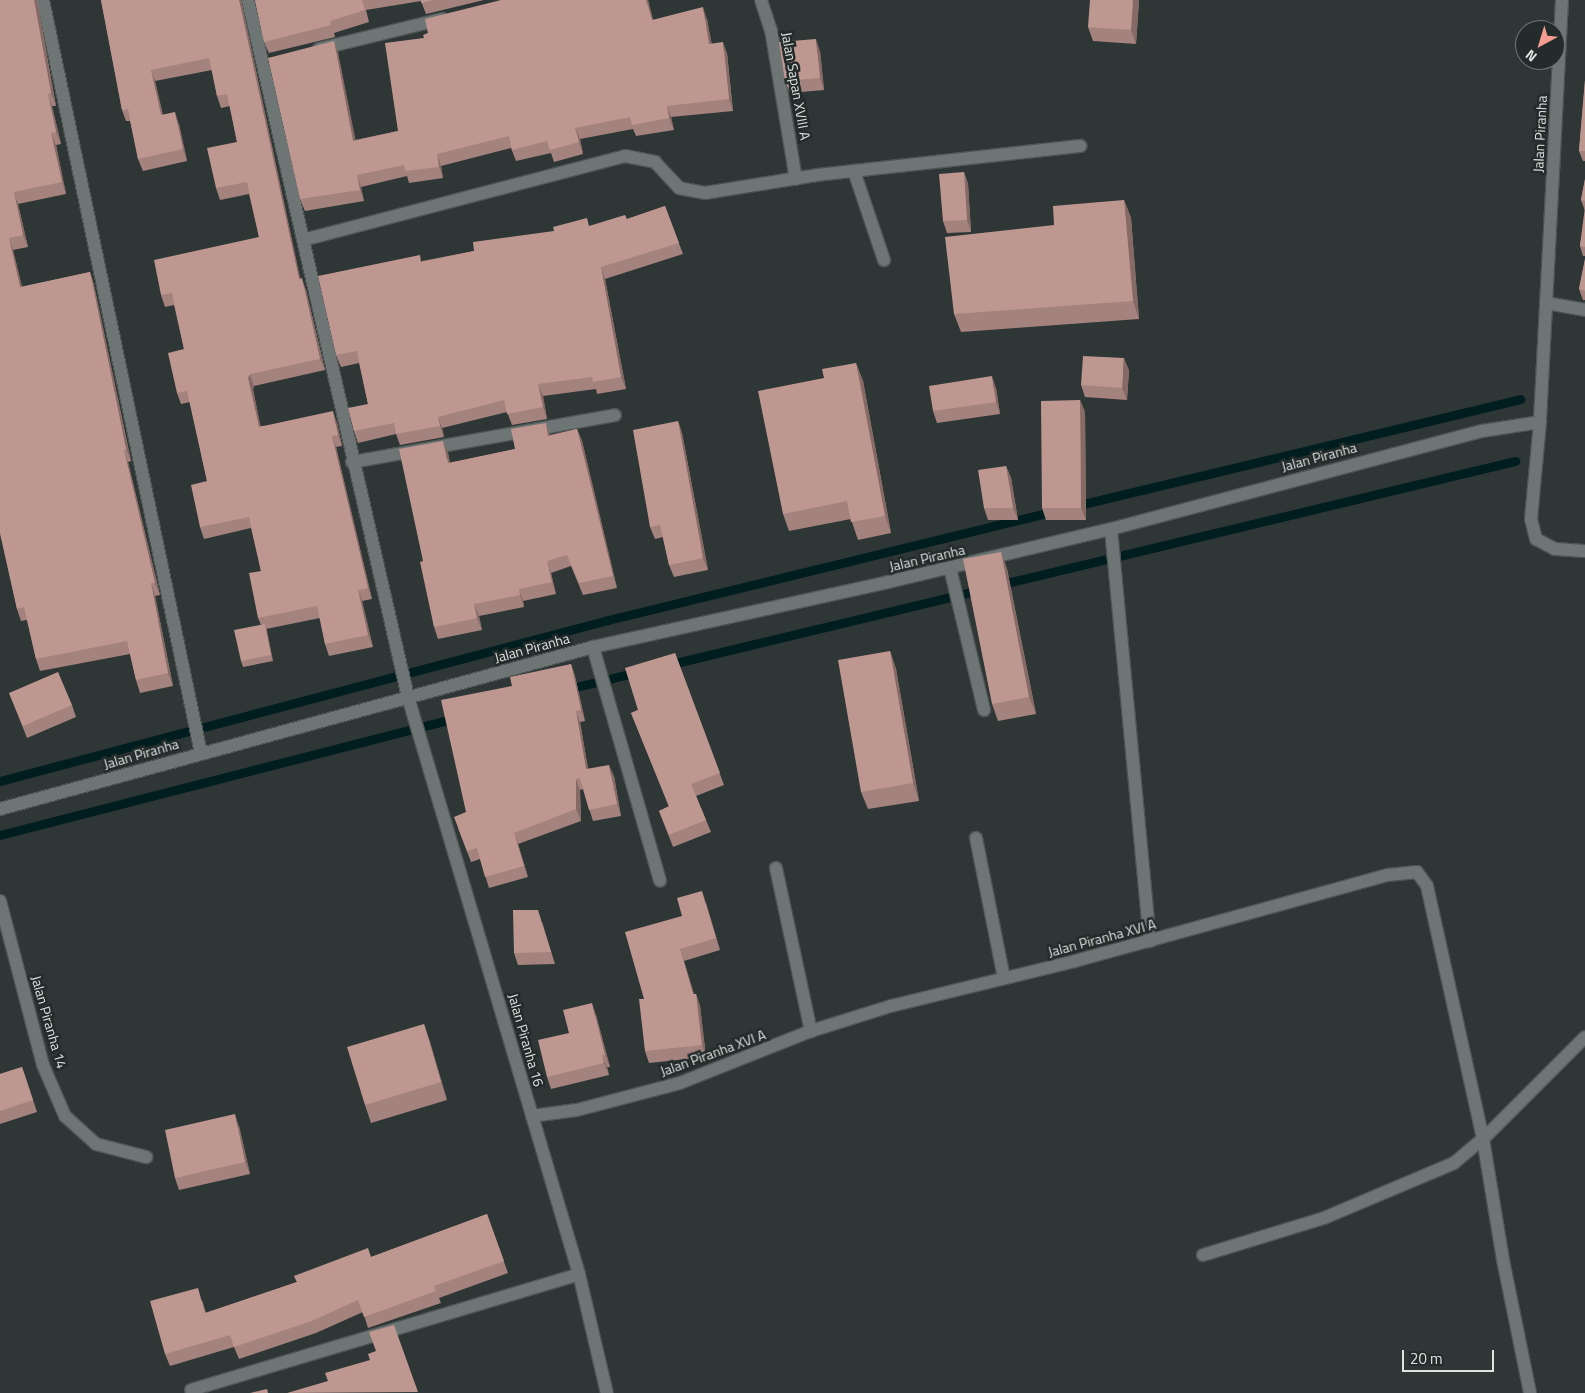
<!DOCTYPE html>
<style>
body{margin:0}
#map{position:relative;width:1585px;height:1393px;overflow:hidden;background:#2e3636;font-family:"Titillium Web",sans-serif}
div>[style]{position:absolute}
.stream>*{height:9px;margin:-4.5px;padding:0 4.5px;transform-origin:4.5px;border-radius:4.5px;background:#001e1f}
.roads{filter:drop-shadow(1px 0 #4e5454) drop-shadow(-1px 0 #4e5454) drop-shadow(0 1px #4e5454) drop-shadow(0 -1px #4e5454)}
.street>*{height:12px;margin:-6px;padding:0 6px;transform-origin:6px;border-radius:6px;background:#6d7575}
.wall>*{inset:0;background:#a4827d}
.shaded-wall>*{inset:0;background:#866a66}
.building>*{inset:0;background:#bf9791}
span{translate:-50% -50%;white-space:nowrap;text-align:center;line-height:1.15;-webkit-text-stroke:5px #242c2b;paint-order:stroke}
.street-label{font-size:14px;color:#dee3e2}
.north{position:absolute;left:1515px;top:20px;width:50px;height:50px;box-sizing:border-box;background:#242c2b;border:1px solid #6e7574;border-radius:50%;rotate:219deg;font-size:14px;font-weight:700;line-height:20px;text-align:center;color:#dee3e2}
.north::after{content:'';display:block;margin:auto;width:18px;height:22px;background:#f59c90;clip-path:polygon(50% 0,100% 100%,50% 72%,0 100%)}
.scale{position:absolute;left:1402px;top:1350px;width:92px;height:22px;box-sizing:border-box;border:2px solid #dee3e2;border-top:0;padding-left:6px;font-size:15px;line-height:18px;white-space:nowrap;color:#dee3e2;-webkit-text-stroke:4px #242c2b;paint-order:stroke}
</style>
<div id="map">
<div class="stream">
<i style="left:1075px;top:506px;width:458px;rotate:-13.5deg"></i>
<i style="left:998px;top:585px;width:532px;rotate:-13.49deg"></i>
<i style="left:667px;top:665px;width:322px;rotate:-13.5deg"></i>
<i style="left:568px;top:689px;width:72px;rotate:-13.7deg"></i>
<i style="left:0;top:781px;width:629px;rotate:-14.83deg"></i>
<i style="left:608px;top:620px;width:460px;rotate:-13.7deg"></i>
<i style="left:0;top:835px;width:471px;rotate:-14.4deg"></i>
</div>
<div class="roads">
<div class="street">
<i style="left:43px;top:0;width:769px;rotate:78.15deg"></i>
<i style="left:248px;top:0;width:715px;rotate:77.07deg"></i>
<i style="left:408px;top:697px;width:602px;rotate:73.49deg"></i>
<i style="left:579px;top:1274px;width:122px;rotate:76.8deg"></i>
<i style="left:761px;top:0;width:32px;rotate:72deg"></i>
<i style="left:771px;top:30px;width:151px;rotate:80.5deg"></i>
<i style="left:1562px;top:0;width:423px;rotate:93deg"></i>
<i style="left:1540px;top:422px;width:97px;rotate:95.3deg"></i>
<i style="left:1531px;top:519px;width:21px;rotate:76deg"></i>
<i style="left:1536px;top:539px;width:21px;rotate:28deg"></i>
<i style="left:1555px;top:549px;width:30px;rotate:4deg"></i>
<i style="left:319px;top:49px;width:127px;rotate:-13.7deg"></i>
<i style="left:854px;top:171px;width:94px;rotate:71.4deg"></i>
<i style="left:303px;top:240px;width:333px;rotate:-14.6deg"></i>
<i style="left:625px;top:156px;width:31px;rotate:11deg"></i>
<i style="left:655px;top:162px;width:35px;rotate:47deg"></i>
<i style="left:679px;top:188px;width:26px;rotate:11deg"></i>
<i style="left:705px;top:193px;width:113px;rotate:-9.1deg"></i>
<i style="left:817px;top:175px;width:265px;rotate:-6.3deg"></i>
<i style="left:1546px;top:303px;width:40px;rotate:10deg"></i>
<i style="left:352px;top:462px;width:267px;rotate:-10.1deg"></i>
<i style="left:1111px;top:529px;width:414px;rotate:84.6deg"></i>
<i style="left:950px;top:568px;width:146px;rotate:76.5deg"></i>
<i style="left:593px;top:647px;width:243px;rotate:74deg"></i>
<i style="left:0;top:809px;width:615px;rotate:-15.28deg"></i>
<i style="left:593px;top:647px;width:302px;rotate:-12.4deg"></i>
<i style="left:888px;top:582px;width:229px;rotate:-13.4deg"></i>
<i style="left:1111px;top:529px;width:384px;rotate:-14.8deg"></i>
<i style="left:1482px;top:431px;width:59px;rotate:-8.8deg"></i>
<i style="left:976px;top:838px;width:143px;rotate:78.7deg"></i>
<i style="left:776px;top:868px;width:167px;rotate:77.9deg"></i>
<i style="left:0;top:901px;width:170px;rotate:75.3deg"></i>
<i style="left:43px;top:1065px;width:56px;rotate:66.7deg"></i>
<i style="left:65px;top:1116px;width:42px;rotate:42.1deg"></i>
<i style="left:96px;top:1144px;width:52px;rotate:14.6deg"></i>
<i style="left:532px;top:1116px;width:45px;rotate:-7.6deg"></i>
<i style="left:577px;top:1110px;width:106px;rotate:-14.7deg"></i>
<i style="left:680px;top:1083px;width:141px;rotate:-21.7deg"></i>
<i style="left:811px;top:1031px;width:84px;rotate:-17.4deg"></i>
<i style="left:891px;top:1006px;width:189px;rotate:-13.7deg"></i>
<i style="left:1075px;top:961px;width:325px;rotate:-15.4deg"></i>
<i style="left:1388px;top:875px;width:29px;rotate:-6deg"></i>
<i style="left:1417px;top:872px;width:17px;rotate:54deg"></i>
<i style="left:1427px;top:886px;width:259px;rotate:77.5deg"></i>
<i style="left:1483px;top:1139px;width:123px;rotate:80.6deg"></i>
<i style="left:1503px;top:1260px;width:136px;rotate:78.5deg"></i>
<i style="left:1203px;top:1255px;width:127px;rotate:-17deg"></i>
<i style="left:1324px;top:1218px;width:141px;rotate:-22.9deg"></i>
<i style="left:1454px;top:1163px;width:38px;rotate:-40deg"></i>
<i style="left:1483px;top:1139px;width:144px;rotate:-45deg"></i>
<i style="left:191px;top:1390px;width:405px;rotate:-16.6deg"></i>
</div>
</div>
<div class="wall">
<i style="clip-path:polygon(0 0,37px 0,56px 106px,52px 106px,61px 144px,56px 145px,66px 194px,18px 204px,28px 247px,13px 250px,22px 287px,90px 272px,94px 285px,131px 461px,128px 462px,160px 595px,155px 596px,173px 686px,140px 693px,136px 680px,130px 654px,40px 671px,36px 659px,27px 620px,21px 621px,17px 609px,0 534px)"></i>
<i style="clip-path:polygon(101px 0,241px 0,300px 279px,306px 290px,325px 370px,254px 386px,253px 389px,260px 426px,337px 423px,342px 446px,336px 447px,372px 599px,362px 601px,373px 647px,329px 656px,325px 644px,320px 618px,266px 629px,273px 661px,243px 667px,241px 661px,261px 625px,258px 618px,261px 571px,251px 528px,204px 539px,200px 527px,207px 481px,190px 402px,181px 404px,177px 393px,184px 349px,174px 305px,165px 307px,161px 295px,259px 237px,249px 194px,220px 200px,216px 188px,237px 142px,230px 106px,221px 108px,217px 96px,212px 70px,155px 81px,163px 115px,179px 124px,187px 161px,143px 171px,138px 159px,130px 121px,126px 121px,122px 110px)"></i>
<i style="clip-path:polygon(255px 0,484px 0,426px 14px,421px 1px,366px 10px,369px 22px,334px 33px,335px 37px,269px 53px,264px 42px)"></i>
<i style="clip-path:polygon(648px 0,653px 20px,707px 19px,711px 43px,727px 53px,733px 111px,671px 117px,674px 130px,636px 136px,633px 129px,580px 139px,583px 154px,554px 162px,551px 153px,516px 161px,511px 148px,441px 166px,443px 178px,409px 183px,407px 176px,361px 187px,364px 201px,305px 211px,300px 199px,334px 41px,338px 53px,355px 140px,398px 131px,424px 38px,428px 33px)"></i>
<i style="clip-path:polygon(1139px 0,1136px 44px,1093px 41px,1088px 27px)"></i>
<i style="clip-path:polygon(820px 51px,824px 90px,790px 93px,785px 81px)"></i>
<i style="clip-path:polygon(1585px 80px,1585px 161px,1583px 161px,1579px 151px)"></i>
<i style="clip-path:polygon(964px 172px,968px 184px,971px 232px,947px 233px,943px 221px)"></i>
<i style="clip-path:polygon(1585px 179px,1585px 256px,1583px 256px,1580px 246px,1585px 211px,1581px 200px)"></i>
<i style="clip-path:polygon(1124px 200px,1131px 218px,1139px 319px,961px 332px,954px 314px,1054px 225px)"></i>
<i style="clip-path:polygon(665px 206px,683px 254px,605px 279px,626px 389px,597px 394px,596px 389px,543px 396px,547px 419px,512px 425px,507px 412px,442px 428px,444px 437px,400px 445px,396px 434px,358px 443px,354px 431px,368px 404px,359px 363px,341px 367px,336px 355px,422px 261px,474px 251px,590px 226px,627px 219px)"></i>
<i style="clip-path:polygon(1585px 259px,1585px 300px,1583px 300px,1579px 289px)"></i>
<i style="clip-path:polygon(856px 363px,863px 381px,891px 533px,858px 540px,851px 519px,789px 531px,783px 514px,824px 378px)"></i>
<i style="clip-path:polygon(1129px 370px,1127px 400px,1085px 397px,1081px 385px)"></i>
<i style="clip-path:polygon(996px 388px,1000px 414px,937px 423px,933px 411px)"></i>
<i style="clip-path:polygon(1080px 400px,1085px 412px,1086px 520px,1046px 520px,1042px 508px)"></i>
<i style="clip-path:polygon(678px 421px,682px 433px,708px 570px,674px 577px,669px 565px,663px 537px,655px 539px,650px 527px)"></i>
<i style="clip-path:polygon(577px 429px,582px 441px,617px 588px,583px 595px,571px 566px,551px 573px,556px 594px,523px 601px,524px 607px,479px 616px,482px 630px,438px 639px,434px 627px,423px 561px,448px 453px,450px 463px,515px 449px,550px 435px)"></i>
<i style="clip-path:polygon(1006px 466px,1011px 478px,1018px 520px,988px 520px,984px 508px)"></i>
<i style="clip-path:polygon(1001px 552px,1007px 569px,1036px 714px,998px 721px,992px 704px)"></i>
<i style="clip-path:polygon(890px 651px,896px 669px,919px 801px,868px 809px,861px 792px)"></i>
<i style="clip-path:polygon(675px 653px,724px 785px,696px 796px,711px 832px,673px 847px,659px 811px,669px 807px,631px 713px,638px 710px)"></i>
<i style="clip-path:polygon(571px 664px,575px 676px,585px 721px,580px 722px,588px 769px,614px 776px,621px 816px,593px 821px,583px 789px,580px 790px,581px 821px,518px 844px,528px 877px,489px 888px,480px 859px,471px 862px,458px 828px,466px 812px,512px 686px)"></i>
<i style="clip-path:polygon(9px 693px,72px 705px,76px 717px,27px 738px)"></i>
<i style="clip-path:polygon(706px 903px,720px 950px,684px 961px,694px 994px,696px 994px,700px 1006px,706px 1057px,649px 1063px,645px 1051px,644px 999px,682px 916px)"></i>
<i style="clip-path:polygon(542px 922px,555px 964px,518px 965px,514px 953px)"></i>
<i style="clip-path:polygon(596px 1015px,610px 1067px,607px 1067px,609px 1075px,551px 1089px,547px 1077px,569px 1033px)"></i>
<i style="clip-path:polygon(424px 1024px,430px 1042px,447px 1100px,371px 1123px,365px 1105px)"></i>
<i style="clip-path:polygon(22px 1067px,37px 1112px,0 1124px,0 1074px)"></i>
<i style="clip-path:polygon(239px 1126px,250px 1174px,179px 1190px,175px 1178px)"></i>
<i style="clip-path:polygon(487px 1214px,508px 1273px,439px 1298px,441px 1303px,368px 1328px,363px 1312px,316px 1333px,239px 1359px,234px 1347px,170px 1366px,165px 1354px,202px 1300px,206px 1313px,297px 1282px,294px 1276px,371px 1257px)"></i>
</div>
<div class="shaded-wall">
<i style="clip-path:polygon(34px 0,37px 0,56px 106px,51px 93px)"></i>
<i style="clip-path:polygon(239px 0,241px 0,303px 291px,299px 279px)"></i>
<i style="clip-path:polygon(646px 0,648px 0,656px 32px,652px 20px)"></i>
<i style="clip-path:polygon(1133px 0,1139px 0,1136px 44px,1131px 30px)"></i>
<i style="clip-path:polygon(703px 7px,707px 19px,714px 55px,709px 44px)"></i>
<i style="clip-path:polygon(816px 39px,820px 51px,824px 90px,820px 78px)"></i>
<i style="clip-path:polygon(334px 41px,338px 53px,358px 152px,353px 141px)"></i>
<i style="clip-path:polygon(723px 42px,727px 53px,733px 111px,729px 99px)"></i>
<i style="clip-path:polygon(151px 70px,155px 81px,165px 127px,161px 115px)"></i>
<i style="clip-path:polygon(48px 94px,52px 106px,61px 144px,56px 132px)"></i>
<i style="clip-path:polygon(667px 106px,671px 117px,674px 130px,669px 118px)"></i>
<i style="clip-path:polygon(175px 112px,179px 124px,187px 161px,183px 149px)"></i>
<i style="clip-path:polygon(575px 128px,580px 139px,583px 154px,579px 142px)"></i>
<i style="clip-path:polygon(51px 133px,56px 145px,66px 194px,62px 182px)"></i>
<i style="clip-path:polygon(437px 154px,441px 166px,443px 178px,439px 167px)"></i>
<i style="clip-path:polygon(964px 172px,968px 184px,971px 232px,967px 220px)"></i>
<i style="clip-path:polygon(357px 175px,361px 187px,364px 201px,360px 190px)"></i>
<i style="clip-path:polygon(14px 192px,18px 204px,28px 247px,23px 235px)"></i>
<i style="clip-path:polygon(1124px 200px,1131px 218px,1139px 319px,1133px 301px)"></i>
<i style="clip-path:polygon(9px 238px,13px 250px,25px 299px,20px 287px)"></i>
<i style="clip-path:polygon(601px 267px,605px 279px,626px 389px,621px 377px)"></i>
<i style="clip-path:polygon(90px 272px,94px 285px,131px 461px,126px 449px)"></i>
<i style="clip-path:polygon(302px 278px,306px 290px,325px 370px,320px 359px)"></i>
<i style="clip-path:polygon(1124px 358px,1129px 370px,1127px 400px,1122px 388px)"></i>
<i style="clip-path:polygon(856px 363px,863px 381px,891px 533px,885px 516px)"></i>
<i style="clip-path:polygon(250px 374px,254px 386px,253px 389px,263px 438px,259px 427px,248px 378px)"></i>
<i style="clip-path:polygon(992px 376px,996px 388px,1000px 414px,996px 402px)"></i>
<i style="clip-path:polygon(538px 384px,543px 396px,547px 419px,543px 407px)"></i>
<i style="clip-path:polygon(1080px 400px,1085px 412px,1086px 520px,1081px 508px)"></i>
<i style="clip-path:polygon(333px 411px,337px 423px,342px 446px,338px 435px)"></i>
<i style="clip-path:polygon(438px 417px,442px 428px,444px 437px,440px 426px)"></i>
<i style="clip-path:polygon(678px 421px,682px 433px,708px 570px,703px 558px)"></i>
<i style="clip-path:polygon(546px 423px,550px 435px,552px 448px,548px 436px)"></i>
<i style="clip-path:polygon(577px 429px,582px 441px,617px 588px,613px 576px)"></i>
<i style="clip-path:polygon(332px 436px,336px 447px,372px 599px,368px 588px)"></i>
<i style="clip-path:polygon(443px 441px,448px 453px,452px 475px,448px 463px)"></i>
<i style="clip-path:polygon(124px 450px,128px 462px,160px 595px,155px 583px)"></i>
<i style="clip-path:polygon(1006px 466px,1011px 478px,1018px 520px,1013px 508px)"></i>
<i style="clip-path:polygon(1001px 552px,1007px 569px,1036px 714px,1029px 697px)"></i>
<i style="clip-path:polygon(547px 561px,551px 573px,556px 594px,552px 582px)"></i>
<i style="clip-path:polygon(151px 583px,155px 596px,173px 686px,168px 673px)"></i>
<i style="clip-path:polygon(519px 589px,523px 601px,524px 607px,520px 595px)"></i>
<i style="clip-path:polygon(358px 590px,362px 601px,373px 647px,368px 635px)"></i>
<i style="clip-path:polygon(474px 604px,479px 616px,482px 630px,477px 618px)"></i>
<i style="clip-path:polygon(265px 624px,267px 630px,273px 661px,271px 655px)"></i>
<i style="clip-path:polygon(890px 651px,896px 669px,919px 801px,913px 783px)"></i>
<i style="clip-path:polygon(571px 664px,575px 676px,585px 721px,581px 710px)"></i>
<i style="clip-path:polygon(576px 711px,580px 722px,590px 780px,586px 769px)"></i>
<i style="clip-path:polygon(609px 765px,614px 776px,621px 816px,617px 804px)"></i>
<i style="clip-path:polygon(576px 779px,580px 790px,581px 821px,576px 809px)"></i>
<i style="clip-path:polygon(514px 833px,518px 844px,528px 877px,524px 866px)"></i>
<i style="clip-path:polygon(702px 891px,706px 903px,720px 950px,716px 938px)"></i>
<i style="clip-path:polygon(680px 949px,684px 961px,697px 1005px,696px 994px,700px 1006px,706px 1057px,702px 1045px,693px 994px)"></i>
<i style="clip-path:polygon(592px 1003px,596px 1015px,610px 1067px,605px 1055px)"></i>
<i style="clip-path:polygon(424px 1024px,430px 1042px,447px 1100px,441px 1082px)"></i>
<i style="clip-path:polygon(602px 1055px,607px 1067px,609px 1075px,604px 1063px)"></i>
<i style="clip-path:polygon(235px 1114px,239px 1126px,250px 1174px,245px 1162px)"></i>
</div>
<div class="building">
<i style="clip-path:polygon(0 0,34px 0,51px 93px,48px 94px,56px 132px,51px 133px,62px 182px,14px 192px,23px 235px,9px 238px,20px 287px,90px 272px,126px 449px,124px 450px,155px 583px,151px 583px,168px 673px,136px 680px,127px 641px,36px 659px,24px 607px,17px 609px,0 532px)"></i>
<i style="clip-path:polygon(101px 0,239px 0,299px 279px,302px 278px,320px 359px,250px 374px,248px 378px,259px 427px,333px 411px,338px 435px,332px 436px,368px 588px,358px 590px,368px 635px,325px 644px,317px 606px,258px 618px,249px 573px,261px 571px,249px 517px,200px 527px,191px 485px,207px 481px,187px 391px,177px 393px,168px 353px,184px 349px,172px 293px,161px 295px,154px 260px,259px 237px,247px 182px,216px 188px,207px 148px,237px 142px,227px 94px,217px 96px,209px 58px,151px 70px,161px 115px,175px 112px,183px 149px,138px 159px,128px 109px,122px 110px)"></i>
<i style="clip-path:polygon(255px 0,362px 0,365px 10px,330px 21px,331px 25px,264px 42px)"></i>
<i style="clip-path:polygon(421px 0,433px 0,421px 3px)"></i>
<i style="clip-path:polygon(501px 0,646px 0,652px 20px,703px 7px,709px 44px,723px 42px,729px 99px,667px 106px,669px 118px,632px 125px,630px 117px,575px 128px,579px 142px,550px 150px,547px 141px,512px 150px,509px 136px,437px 154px,439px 167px,405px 171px,404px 165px,357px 175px,360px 190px,300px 199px,268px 58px,334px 41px,353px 141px,398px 131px,385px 43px,424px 38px,423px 35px,428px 33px,425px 19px)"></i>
<i style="clip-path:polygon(1090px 0,1133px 0,1131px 30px,1088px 27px)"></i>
<i style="clip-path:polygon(816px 39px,820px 78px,785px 81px,779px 42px)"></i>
<i style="clip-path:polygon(1585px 80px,1585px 151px,1579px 151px)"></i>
<i style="clip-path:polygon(964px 172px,967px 220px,943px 221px,939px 174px)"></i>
<i style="clip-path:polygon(1585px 179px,1585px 201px,1581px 200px)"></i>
<i style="clip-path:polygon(1124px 200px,1133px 301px,954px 314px,945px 237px,1054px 225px,1053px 206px)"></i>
<i style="clip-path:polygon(665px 206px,679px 243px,601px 267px,621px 377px,593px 382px,592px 377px,538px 384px,543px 407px,507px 414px,504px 400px,438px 417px,440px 426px,396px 434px,394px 423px,354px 431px,348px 408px,368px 404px,357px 351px,336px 355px,318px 276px,420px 255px,421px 262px,474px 251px,473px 242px,554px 231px,553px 227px,587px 218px,589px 226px,625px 215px,627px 219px)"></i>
<i style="clip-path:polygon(1585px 207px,1585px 247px,1580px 246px)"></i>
<i style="clip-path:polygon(1585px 259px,1585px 291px,1579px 289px)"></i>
<i style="clip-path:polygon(1083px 356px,1124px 358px,1122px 388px,1081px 385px)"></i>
<i style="clip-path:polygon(856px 363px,885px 516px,851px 522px,847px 501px,783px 514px,758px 391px,824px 378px,822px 369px)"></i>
<i style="clip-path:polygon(992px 376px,996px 402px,933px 411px,929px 386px)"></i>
<i style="clip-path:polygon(1080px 400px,1081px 508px,1042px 508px,1041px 401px)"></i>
<i style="clip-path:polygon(678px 421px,703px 558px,669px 565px,660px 525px,650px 527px,633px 430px)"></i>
<i style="clip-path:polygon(546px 423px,548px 436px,577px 429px,613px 576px,579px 583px,567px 555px,547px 561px,552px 582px,519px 589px,520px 595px,474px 604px,477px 618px,434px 627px,420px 562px,423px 561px,399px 449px,443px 441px,448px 463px,515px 449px,511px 429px)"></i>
<i style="clip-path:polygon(1006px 466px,1013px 508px,984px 508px,978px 470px)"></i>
<i style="clip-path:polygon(1001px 552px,1029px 697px,992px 704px,963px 559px)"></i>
<i style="clip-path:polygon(265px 624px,271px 655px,241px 661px,234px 630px)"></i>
<i style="clip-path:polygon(890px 651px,913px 783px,861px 792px,838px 660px)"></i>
<i style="clip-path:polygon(675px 653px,720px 773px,691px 784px,706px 820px,669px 835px,659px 811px,669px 806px,631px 713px,638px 710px,625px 668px)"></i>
<i style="clip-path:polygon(571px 664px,581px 710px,576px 711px,586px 769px,609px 765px,617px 804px,589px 810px,580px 778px,576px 779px,576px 809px,514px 833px,524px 866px,485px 877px,477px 848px,467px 851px,454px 817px,466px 812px,441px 700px,512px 686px,510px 677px)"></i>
<i style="clip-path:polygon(58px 672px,72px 705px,23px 726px,9px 693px)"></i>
<i style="clip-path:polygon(702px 891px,716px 938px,680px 949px,693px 994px,696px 994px,702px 1045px,645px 1051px,639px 999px,644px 999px,625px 932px,682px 916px,677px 898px)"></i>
<i style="clip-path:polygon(513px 910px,538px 910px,551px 952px,514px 953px)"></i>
<i style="clip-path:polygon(592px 1003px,605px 1055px,602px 1055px,604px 1063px,547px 1077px,538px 1040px,569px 1033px,563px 1010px)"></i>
<i style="clip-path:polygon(424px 1024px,441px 1082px,365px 1105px,347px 1047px)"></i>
<i style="clip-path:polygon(22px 1067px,33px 1100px,0 1111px,0 1074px)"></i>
<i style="clip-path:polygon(235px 1114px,245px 1162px,175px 1178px,165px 1130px)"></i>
<i style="clip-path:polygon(487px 1214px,504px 1261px,434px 1286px,436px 1291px,364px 1317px,358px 1300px,312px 1321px,234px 1347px,230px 1335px,165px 1354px,150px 1301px,198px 1288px,205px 1313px,297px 1282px,294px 1276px,368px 1248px,371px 1257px)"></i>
<i style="clip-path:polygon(394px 1325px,418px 1392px,287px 1393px,328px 1381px,325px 1373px,370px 1360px,368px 1354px,376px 1351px,369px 1332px)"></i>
<i style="clip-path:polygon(267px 1389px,268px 1393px,250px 1393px)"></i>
</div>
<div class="street-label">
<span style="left:796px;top:86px;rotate:80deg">Jalan Sapan XVIII A</span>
<span style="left:1540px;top:134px;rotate:-87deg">Jalan Piranha</span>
<span style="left:1319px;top:457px;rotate:-15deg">Jalan Piranha</span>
<span style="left:927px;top:558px;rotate:-13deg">Jalan Piranha</span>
<span style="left:532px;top:648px;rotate:-15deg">Jalan Piranha</span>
<span style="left:141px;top:754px;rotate:-16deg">Jalan Piranha</span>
<span style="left:1102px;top:938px;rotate:-15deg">Jalan Piranha XVI A</span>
<span style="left:49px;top:1022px;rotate:74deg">Jalan Piranha 14</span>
<span style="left:526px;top:1040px;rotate:74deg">Jalan Piranha 16</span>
<span style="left:713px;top:1053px;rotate:-20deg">Jalan Piranha XVI A</span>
</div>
<div class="north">N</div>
<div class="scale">20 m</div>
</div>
